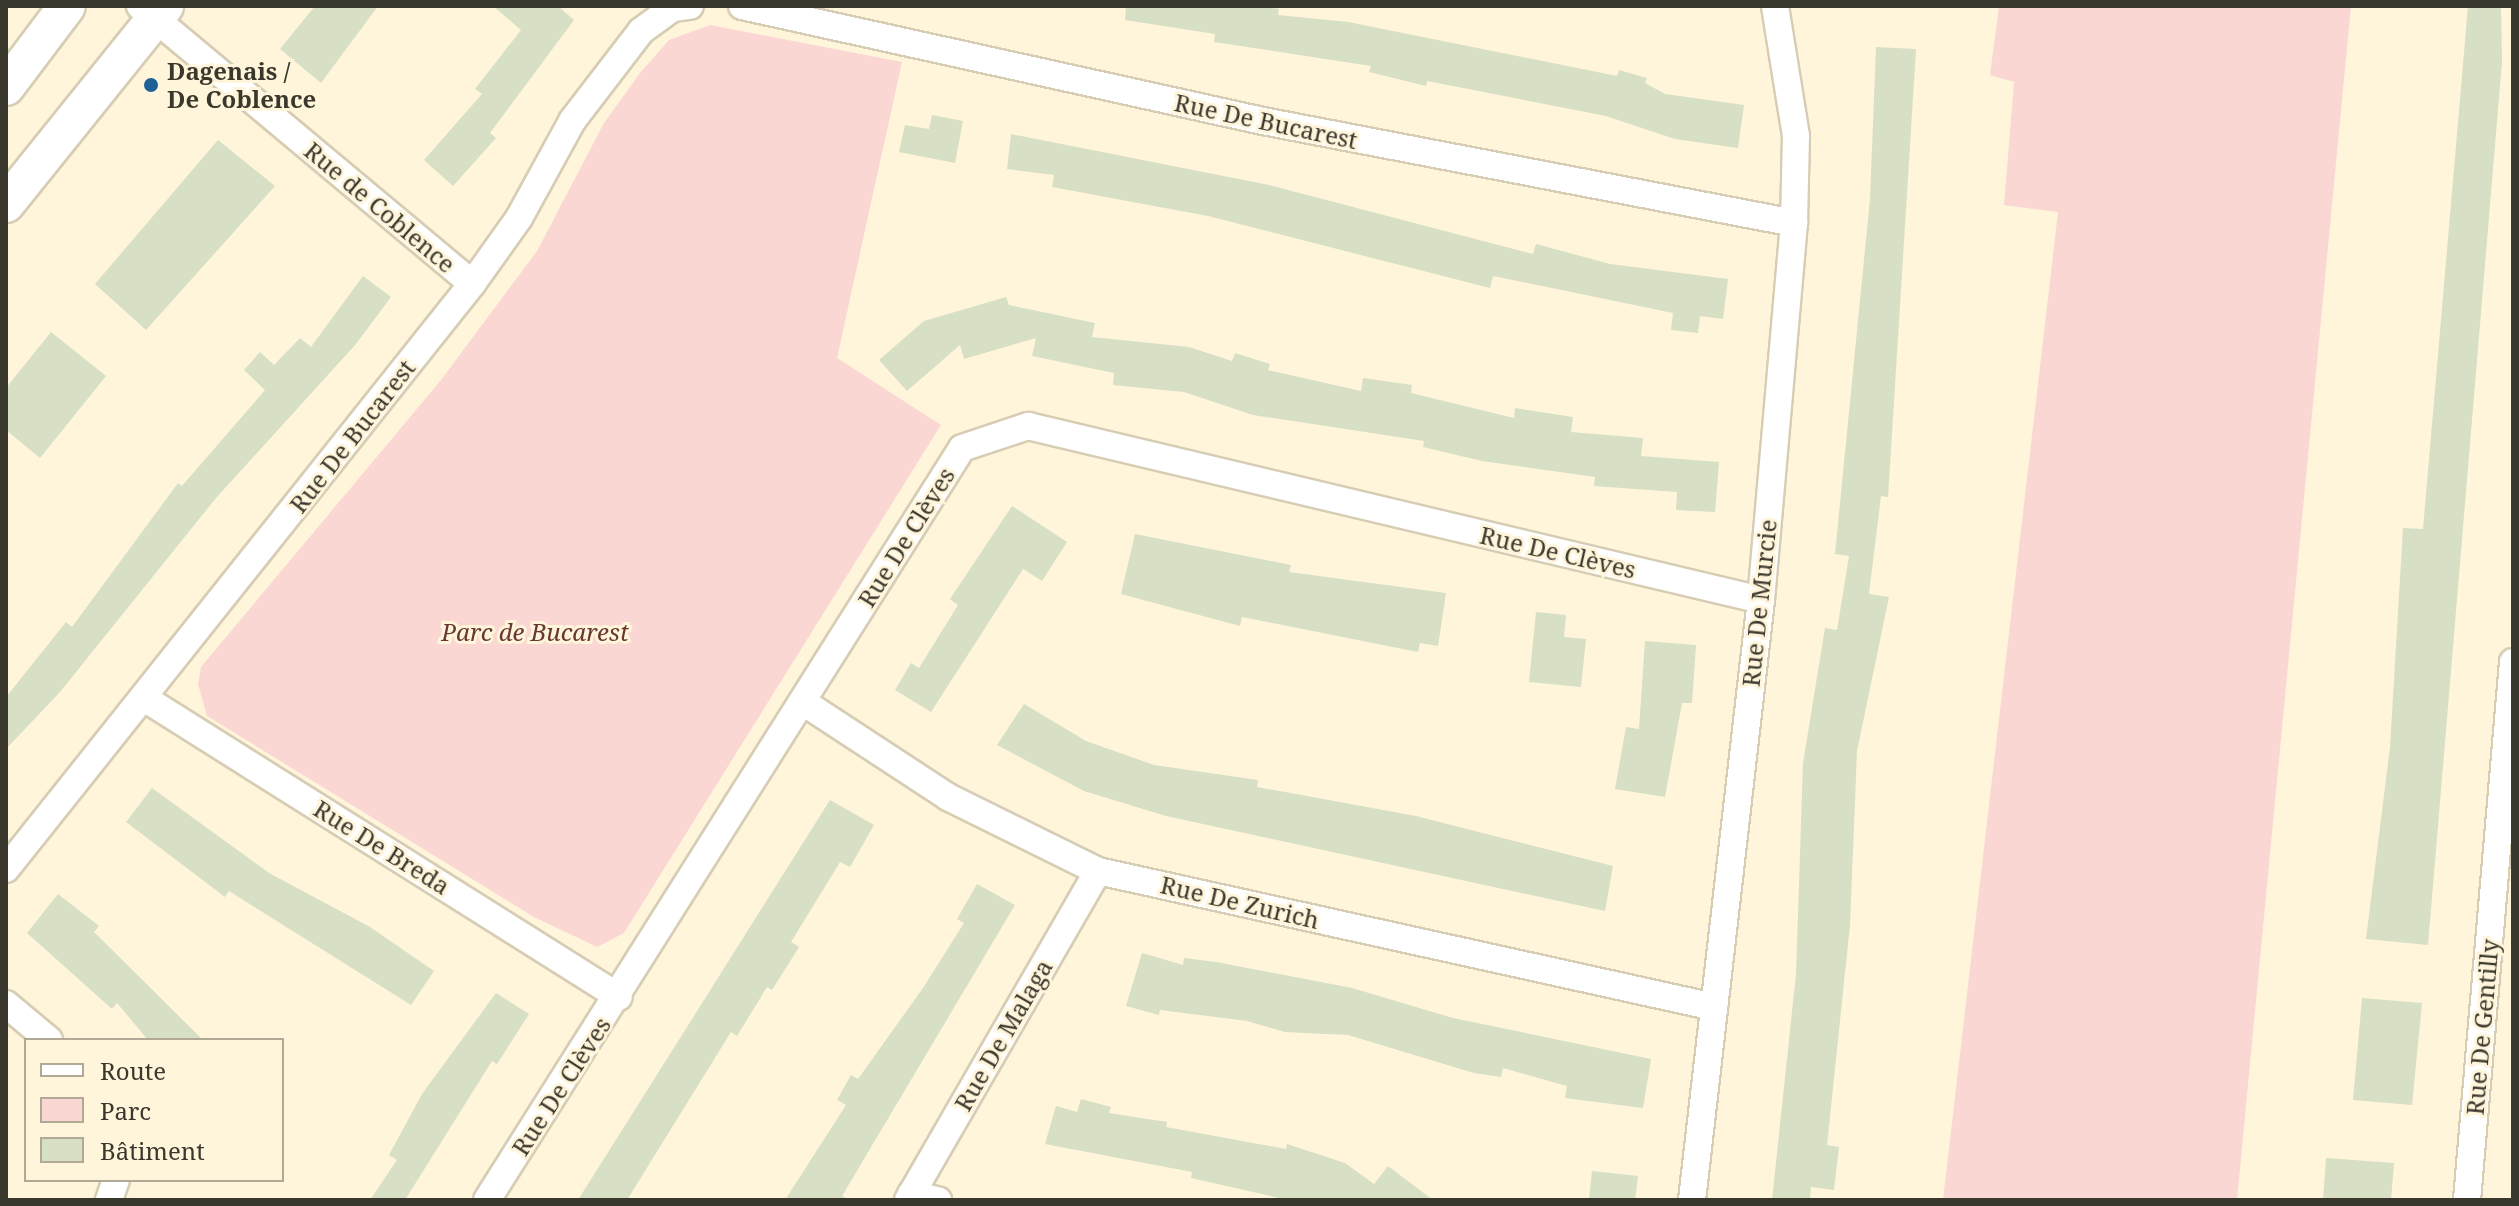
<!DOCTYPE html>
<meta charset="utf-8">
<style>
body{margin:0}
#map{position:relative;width:2519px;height:1206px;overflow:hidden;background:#fff5db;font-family:"Noto Serif",serif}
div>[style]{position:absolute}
.green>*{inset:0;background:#fbd7d3}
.building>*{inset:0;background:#d7dfc5}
.roads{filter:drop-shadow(2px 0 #d6cdb4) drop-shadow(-2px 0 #d6cdb4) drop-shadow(0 2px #d6cdb4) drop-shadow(0 -2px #d6cdb4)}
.street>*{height:26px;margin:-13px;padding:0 13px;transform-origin:13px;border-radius:13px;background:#fff}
.secondary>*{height:36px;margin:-18px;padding:0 18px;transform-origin:18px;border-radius:18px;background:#fff}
.dots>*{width:22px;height:22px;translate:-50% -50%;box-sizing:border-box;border:4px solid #fff5db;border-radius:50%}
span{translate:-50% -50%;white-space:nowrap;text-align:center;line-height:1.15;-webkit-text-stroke:6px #fff5db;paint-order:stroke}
.poi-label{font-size:24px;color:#3a372d;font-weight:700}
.left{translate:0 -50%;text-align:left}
.street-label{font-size:24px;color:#3a372d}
.park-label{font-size:24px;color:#693732;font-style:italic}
.frame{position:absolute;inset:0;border:8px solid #3a372d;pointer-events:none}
.legend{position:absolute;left:24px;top:1038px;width:260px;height:144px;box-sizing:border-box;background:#fff5db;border:2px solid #b0a995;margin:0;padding:10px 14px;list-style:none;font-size:24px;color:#3a372d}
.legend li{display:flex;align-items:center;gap:16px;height:40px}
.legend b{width:40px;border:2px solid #b0a995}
</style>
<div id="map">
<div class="green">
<i style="clip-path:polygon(1999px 6px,2351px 6px,2237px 1200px,1943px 1200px,2058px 212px,2004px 205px,2014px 82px,1990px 75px)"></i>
<i style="clip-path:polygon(710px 25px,902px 62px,837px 358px,941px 425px,624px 933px,597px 947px,534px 917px,207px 716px,198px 684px,201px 667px,441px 380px,537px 251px,604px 123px,640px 73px,669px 40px)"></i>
</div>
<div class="building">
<i style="clip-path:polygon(315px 6px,378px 6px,321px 83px,280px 49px)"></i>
<i style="clip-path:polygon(493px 6px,558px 6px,574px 20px,490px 133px,496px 138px,453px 186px,424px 160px,482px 94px,475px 89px,521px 30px)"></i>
<i style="clip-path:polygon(1126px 6px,1258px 6px,1279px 9px,1278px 15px,1348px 22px,1617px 76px,1619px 70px,1647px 78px,1645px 83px,1665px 94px,1744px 105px,1738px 148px,1675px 139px,1606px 116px,1427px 81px,1426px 86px,1369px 72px,1371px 66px,1214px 42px,1215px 34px,1125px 20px)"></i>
<i style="clip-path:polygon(2468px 6px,2501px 6px,2502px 62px,2428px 945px,2366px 939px,2390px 747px,2403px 528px,2423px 529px)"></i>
<i style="clip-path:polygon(1876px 47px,1916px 49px,1888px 497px,1881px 496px,1869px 594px,1889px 597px,1857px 751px,1850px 925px,1827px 1145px,1839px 1147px,1834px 1190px,1811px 1187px,1810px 1200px,1772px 1200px,1796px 974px,1803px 763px,1825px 628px,1837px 630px,1849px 556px,1835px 554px,1870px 199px)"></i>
<i style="clip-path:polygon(932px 115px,963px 121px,955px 163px,899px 152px,905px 125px,929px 129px)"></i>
<i style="clip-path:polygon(1011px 134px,1269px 185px,1533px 254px,1536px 244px,1610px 264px,1728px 279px,1723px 319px,1700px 316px,1698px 333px,1671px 330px,1673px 313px,1493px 276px,1490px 288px,1208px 216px,1052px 187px,1054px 175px,1007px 169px)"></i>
<i style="clip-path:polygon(218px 140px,275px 186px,146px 330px,95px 284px)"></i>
<i style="clip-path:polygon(363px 276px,391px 297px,356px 344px,216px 498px,60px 692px,6px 749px,6px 697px,66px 622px,72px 627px,178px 483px,182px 486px,265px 390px,244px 370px,260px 352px,274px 365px,300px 338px,311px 347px)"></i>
<i style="clip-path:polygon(1006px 297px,1009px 305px,1095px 323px,1092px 337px,1189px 347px,1232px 361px,1235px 353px,1270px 364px,1268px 370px,1361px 391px,1363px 378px,1412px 385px,1411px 393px,1514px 418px,1515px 408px,1573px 417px,1571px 432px,1643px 438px,1641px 456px,1719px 462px,1715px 512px,1676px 510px,1677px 492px,1594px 486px,1595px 477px,1482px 461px,1423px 447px,1424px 441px,1253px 415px,1184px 392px,1113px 385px,1114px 373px,1032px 356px,1036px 338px,964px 359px,960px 345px,907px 391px,879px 360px,924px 321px)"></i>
<i style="clip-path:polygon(51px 332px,106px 376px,40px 458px,6px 430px,6px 388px)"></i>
<i style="clip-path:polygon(1012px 506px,1067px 542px,1042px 581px,1023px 569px,931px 712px,895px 690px,911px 663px,919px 668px,958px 605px,950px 599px)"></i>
<i style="clip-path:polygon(1135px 534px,1291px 565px,1289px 572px,1446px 593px,1438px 646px,1420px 643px,1418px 652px,1242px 617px,1240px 626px,1121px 594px)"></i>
<i style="clip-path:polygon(1536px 612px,1566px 615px,1564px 637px,1586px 639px,1581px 687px,1529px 682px)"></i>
<i style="clip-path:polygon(1645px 641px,1696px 645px,1692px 703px,1682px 703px,1665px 797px,1615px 789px,1626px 727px,1639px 729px)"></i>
<i style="clip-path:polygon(1024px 704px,1086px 741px,1154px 765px,1258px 780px,1257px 787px,1416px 816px,1613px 866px,1605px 911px,1166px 816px,1084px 791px,997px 745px)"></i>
<i style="clip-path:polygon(152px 788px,269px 873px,370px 927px,434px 971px,411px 1005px,229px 891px,225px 897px,126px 822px)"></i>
<i style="clip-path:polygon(830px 800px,874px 825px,850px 867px,840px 862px,791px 942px,799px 947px,772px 990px,767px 987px,737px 1036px,731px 1032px,627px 1200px,578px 1200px)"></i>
<i style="clip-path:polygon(977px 884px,1015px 905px,842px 1196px,849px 1200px,785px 1200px,846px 1105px,837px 1100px,851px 1075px,858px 1079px,923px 988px,964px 923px,957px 919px)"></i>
<i style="clip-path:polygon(58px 894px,99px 926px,94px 932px,203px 1040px,148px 1040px,117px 1003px,112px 1009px,27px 933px)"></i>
<i style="clip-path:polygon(1142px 953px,1183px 965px,1184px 958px,1216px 962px,1352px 988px,1453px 1018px,1651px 1059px,1643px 1108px,1565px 1098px,1567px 1086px,1503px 1068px,1501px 1077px,1474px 1073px,1348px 1035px,1285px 1032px,1247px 1021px,1160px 1010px,1159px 1015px,1126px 1006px)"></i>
<i style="clip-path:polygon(496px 993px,529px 1014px,497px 1064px,492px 1061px,405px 1200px,370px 1200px,397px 1160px,389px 1155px,422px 1094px)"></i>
<i style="clip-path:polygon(2362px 998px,2422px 1003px,2412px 1105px,2353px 1100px)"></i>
<i style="clip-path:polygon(1081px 1099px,1111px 1107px,1109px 1113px,1167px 1122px,1166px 1127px,1286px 1149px,1287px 1144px,1345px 1163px,1374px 1184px,1388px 1166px,1433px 1200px,1288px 1200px,1191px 1178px,1192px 1172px,1045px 1144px,1056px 1106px,1077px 1112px)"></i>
<i style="clip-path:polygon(2326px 1158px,2394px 1163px,2391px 1200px,2323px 1200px)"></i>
<i style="clip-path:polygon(1592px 1171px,1638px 1176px,1635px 1200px,1589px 1200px)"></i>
</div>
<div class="roads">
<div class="street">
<i style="left:140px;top:6px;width:433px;rotate:39.9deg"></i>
<i style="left:742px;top:6px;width:534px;rotate:12.45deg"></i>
<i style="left:1263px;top:121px;width:541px;rotate:10.87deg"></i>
<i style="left:144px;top:698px;width:561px;rotate:32.19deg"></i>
<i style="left:803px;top:702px;width:173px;rotate:33.2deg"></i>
<i style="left:948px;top:797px;width:167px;rotate:26.3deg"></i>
<i style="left:1098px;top:871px;width:631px;rotate:12.45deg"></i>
<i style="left:6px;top:869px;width:748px;rotate:-51.46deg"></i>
<i style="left:472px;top:284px;width:81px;rotate:-54.5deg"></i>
<i style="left:519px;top:218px;width:111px;rotate:-61.3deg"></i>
<i style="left:572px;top:121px;width:113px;rotate:-52.5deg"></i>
<i style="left:641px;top:31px;width:39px;rotate:-36deg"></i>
<i style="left:673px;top:8px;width:17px;rotate:-7deg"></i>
<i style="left:6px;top:1004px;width:56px;rotate:39.9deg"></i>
<i style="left:911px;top:1194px;width:28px;rotate:13deg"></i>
<i style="left:109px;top:1200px;width:21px;rotate:-71deg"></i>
<i style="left:487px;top:1200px;width:889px;rotate:-57.72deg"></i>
<i style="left:962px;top:448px;width:70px;rotate:-18.4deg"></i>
<i style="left:1028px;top:426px;width:753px;rotate:13.35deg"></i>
<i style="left:908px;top:1200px;width:380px;rotate:-60deg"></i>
<i style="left:1692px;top:1200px;width:604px;rotate:-83.44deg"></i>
<i style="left:1761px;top:600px;width:378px;rotate:-85deg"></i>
<i style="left:1794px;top:223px;width:87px;rotate:-88.7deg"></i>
<i style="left:1796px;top:136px;width:132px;rotate:-99.2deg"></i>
<i style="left:2467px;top:1200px;width:540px;rotate:-85.11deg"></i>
</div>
<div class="secondary">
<i style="left:6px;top:87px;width:101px;rotate:-53deg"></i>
<i style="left:6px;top:204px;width:254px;rotate:-51.2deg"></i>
</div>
</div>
<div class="dots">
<i style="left:151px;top:85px;background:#1f6197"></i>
</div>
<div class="poi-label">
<span class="left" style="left:167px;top:85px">Dagenais /<br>De Coblence</span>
</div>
<div class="street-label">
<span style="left:1266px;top:121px;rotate:12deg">Rue De Bucarest</span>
<span style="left:380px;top:207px;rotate:40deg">Rue de Coblence</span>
<span style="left:352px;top:436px;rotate:-52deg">Rue De Bucarest</span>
<span style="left:906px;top:537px;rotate:-58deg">Rue De Clèves</span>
<span style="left:1558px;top:552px;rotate:13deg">Rue De Clèves</span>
<span style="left:1759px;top:603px;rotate:-84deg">Rue De Murcie</span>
<span style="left:382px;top:847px;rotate:32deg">Rue De Breda</span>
<span style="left:1240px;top:902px;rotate:13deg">Rue De Zurich</span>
<span style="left:2482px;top:1027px;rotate:-85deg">Rue De Gentilly</span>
<span style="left:1003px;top:1035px;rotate:-60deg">Rue De Malaga</span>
<span style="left:561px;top:1086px;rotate:-57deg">Rue De Clèves</span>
</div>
<div class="park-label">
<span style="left:535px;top:632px">Parc de Bucarest</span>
</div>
<div class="frame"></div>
<ul class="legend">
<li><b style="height:10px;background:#fff"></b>Route</li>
<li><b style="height:22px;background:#fbd7d3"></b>Parc</li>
<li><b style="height:22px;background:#d7dfc5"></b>Bâtiment</li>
</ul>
</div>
